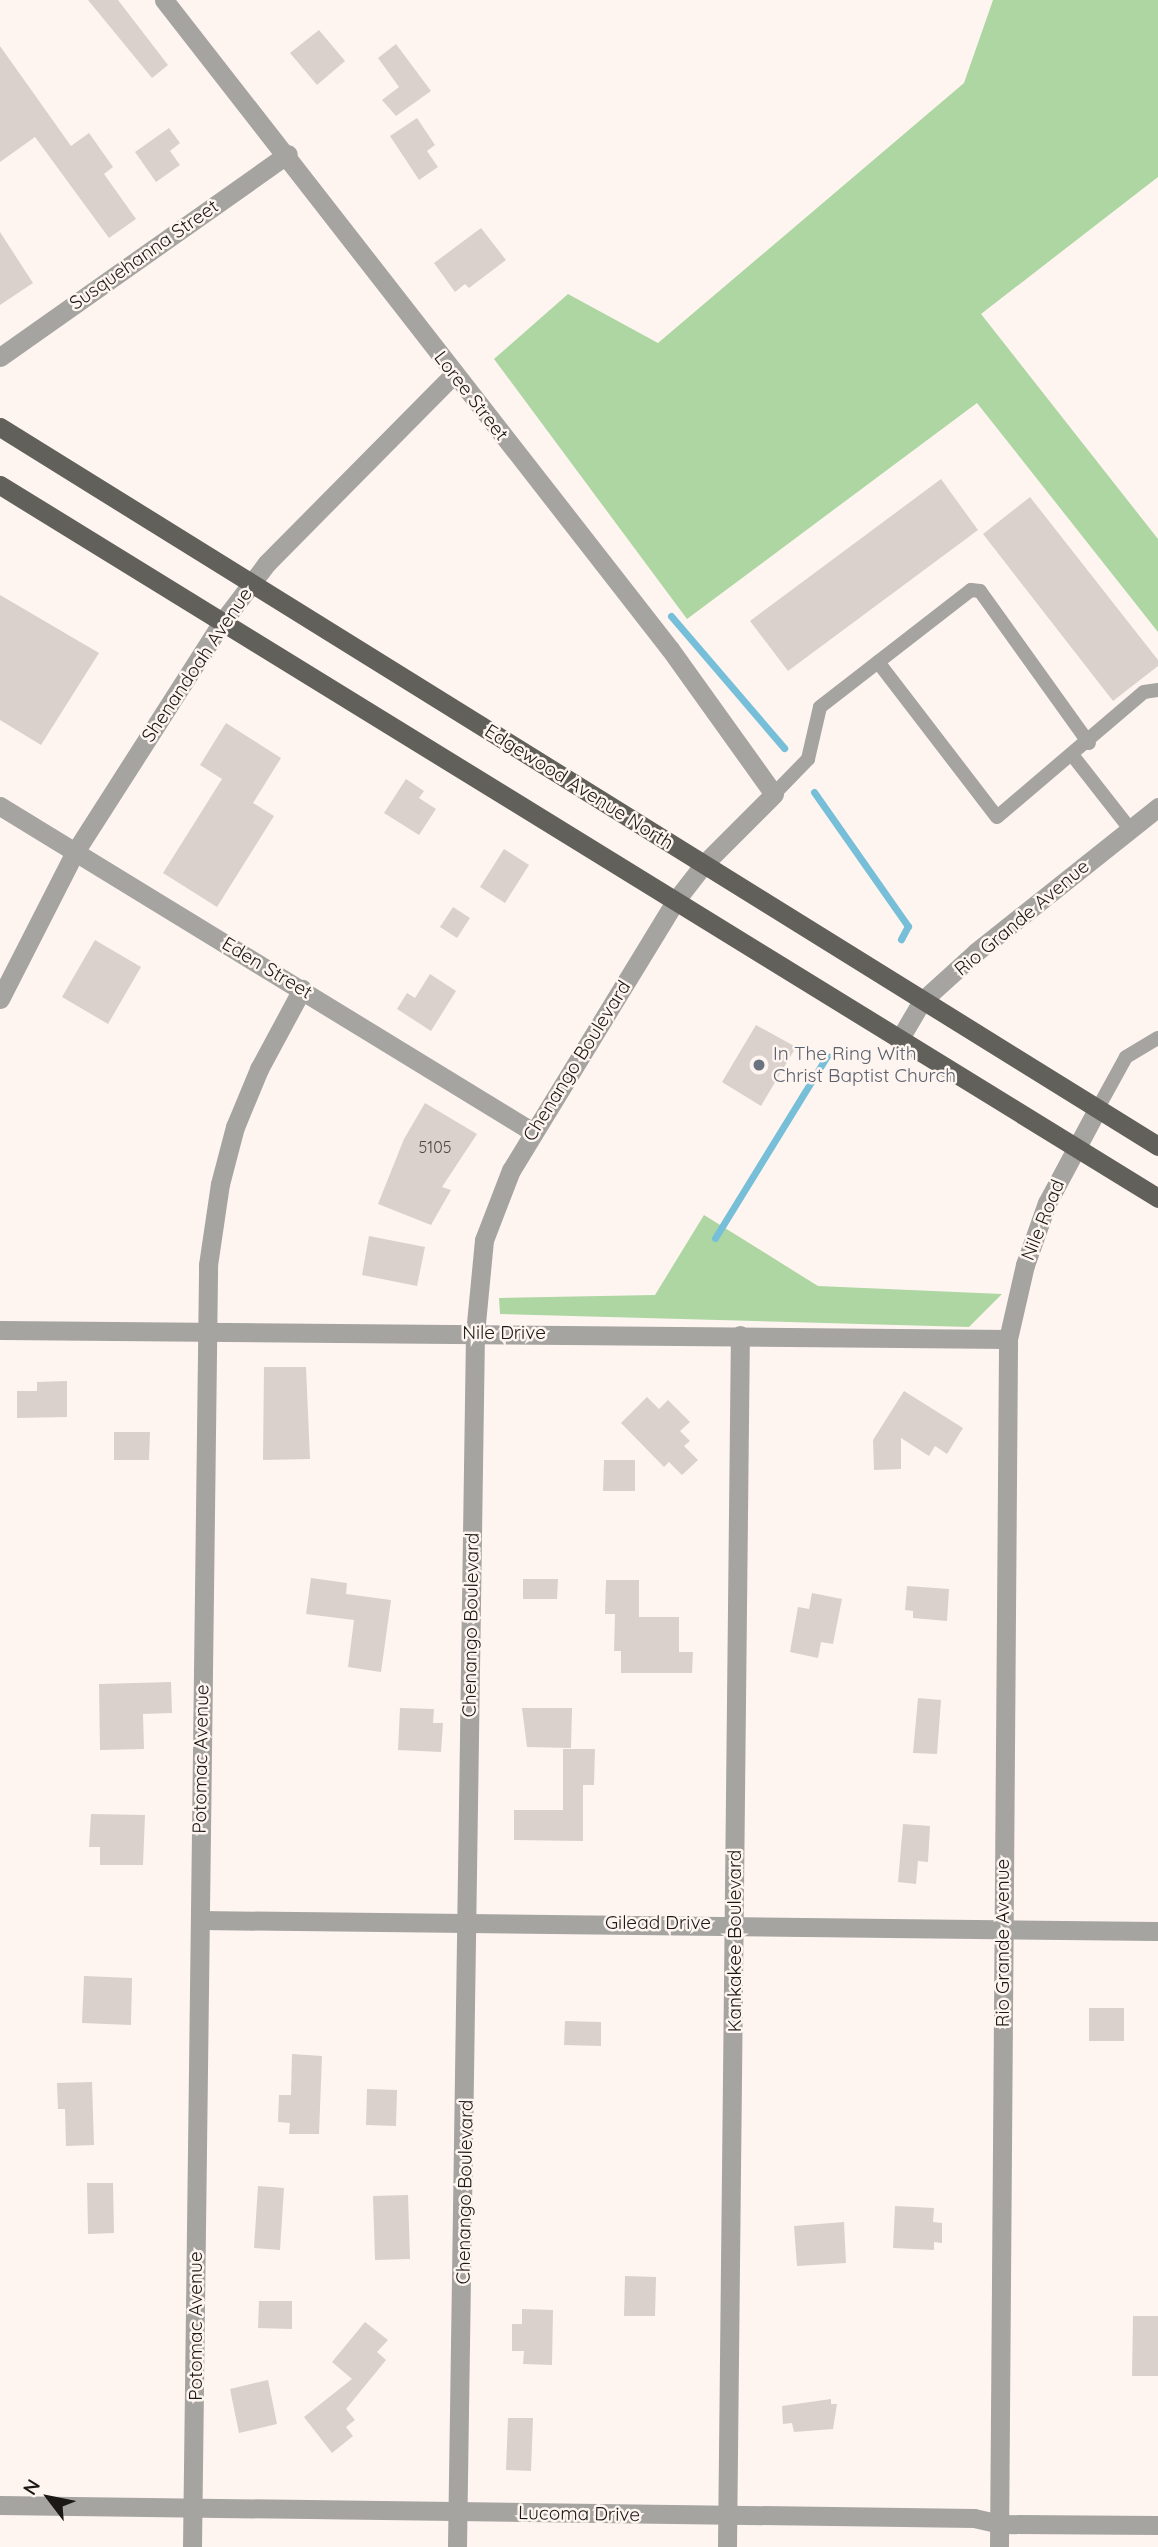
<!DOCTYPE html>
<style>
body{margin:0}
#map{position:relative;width:1158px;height:2547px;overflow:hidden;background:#fef5f0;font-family:Quicksand,sans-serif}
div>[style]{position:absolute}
.forest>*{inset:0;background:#add6a3}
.stream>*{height:7px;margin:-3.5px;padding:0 3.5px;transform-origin:3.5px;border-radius:3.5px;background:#77bfd9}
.building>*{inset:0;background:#dad1cc}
.service>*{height:14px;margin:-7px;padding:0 7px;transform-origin:7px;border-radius:7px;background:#a5a4a1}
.minor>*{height:19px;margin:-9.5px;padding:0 9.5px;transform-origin:9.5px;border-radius:9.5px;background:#a5a4a1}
.primary>*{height:19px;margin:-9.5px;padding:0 9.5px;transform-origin:9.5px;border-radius:9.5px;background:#62605a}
.dots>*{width:19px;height:19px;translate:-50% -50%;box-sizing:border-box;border:4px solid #fef5f0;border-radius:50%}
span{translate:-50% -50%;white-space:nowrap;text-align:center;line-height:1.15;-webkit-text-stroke:5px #fef5f0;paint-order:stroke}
.number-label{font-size:16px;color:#4b4644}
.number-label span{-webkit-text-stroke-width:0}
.street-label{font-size:19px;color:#1b1816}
.worship-label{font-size:19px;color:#5b616d}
.left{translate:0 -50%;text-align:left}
.north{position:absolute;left:14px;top:2463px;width:70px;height:70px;-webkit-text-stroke:5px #fef5f0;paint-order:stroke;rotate:302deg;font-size:19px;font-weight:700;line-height:28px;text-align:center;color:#1b1816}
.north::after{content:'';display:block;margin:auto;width:24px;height:32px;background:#1b1816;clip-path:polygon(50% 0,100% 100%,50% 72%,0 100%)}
</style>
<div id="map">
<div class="forest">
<i style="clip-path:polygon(993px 0,1158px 0,1158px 177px,981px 314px,1158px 539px,1158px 632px,977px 403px,687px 619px,494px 359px,568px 294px,658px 343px,964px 83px)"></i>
<i style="clip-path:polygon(704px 1215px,818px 1286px,1002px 1294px,969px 1327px,500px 1314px,499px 1298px,655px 1295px)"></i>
</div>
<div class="stream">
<i style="left:671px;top:616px;width:174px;rotate:49.4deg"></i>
<i style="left:814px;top:792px;width:164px;rotate:55deg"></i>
<i style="left:908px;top:926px;width:15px;rotate:118deg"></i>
<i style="left:715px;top:1238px;width:214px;rotate:-58.4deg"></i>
</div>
<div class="building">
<i style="clip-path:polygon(88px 0,118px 0,168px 65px,152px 78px)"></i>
<i style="clip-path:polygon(319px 30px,345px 61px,317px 85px,290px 53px)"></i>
<i style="clip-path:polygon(396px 44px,431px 91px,396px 116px,382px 100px,399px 87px,378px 58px)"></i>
<i style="clip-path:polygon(0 46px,71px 146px,89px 133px,113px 167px,104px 174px,136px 219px,109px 238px,35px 137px,0 162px)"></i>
<i style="clip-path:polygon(417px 118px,435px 145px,427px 151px,438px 167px,419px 180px,390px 136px)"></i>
<i style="clip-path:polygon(169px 128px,180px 143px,170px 151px,180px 165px,156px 182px,135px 152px)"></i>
<i style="clip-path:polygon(481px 228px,506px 260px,469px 288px,465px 284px,455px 292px,434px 263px)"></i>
<i style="clip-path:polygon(0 232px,33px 283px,0 305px)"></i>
<i style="clip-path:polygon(941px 479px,978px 530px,788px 671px,750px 621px)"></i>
<i style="clip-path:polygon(1030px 497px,1158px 660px,1158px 666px,1113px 701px,983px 534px)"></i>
<i style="clip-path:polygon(0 595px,99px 653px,41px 745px,0 720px)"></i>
<i style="clip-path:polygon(226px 723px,281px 758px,253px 803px,274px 816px,217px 907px,163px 873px,222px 779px,200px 765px)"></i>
<i style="clip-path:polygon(406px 779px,424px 791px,419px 798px,436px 809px,419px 835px,384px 813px)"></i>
<i style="clip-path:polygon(504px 849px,529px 865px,505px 903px,480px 887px)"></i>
<i style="clip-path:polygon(453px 907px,470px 918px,457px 938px,440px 927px)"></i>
<i style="clip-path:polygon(95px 940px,141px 967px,108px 1024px,62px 997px)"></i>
<i style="clip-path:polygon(430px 974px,456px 991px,431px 1031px,397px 1009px,407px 993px,415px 998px)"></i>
<i style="clip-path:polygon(756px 1025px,796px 1047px,761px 1106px,722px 1082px)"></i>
<i style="clip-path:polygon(425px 1103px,477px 1134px,442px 1187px,451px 1190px,431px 1225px,378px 1204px,404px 1139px)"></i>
<i style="clip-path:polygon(369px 1236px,425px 1247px,417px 1286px,362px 1275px)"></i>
<i style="clip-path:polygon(264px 1367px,306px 1367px,310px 1459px,263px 1460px)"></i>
<i style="clip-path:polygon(67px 1381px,67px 1417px,17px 1418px,17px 1391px,37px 1391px,37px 1382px)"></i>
<i style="clip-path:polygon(904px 1391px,963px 1428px,947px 1454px,935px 1446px,929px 1456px,901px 1438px,901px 1469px,874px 1470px,873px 1440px)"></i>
<i style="clip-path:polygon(647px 1397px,659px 1409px,668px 1400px,690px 1422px,680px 1431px,690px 1441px,684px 1446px,698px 1460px,682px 1475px,669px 1462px,664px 1467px,621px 1423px)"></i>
<i style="clip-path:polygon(114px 1432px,150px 1432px,149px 1460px,114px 1460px)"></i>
<i style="clip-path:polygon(604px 1460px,635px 1460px,635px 1491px,603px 1491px)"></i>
<i style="clip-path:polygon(311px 1578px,347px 1583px,346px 1594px,391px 1600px,381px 1672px,348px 1667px,354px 1620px,306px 1614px)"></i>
<i style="clip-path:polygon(523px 1579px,558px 1579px,557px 1599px,523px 1599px)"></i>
<i style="clip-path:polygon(606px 1580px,639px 1580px,639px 1617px,679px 1617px,679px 1652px,693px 1652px,692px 1673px,621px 1673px,621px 1651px,614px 1651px,615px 1614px,605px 1614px)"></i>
<i style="clip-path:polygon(907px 1586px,949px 1589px,947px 1621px,913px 1618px,913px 1611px,905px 1610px)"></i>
<i style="clip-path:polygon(812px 1593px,842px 1599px,833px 1644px,821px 1642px,818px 1658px,790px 1652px,798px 1607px,809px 1609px)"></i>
<i style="clip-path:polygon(171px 1682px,172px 1713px,143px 1714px,144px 1749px,100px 1750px,99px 1684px)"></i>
<i style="clip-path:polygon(918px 1698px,941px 1700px,937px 1754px,913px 1753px)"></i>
<i style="clip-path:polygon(400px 1708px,434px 1709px,433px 1723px,443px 1723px,441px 1752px,398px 1750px)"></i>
<i style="clip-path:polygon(522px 1708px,572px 1708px,571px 1748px,527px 1747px)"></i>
<i style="clip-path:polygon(563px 1749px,595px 1749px,594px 1785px,583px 1785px,583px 1841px,514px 1840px,514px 1810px,563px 1810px)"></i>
<i style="clip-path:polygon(91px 1814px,145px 1815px,143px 1865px,100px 1865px,100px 1847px,89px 1847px)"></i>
<i style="clip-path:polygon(903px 1824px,930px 1826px,928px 1862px,918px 1861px,916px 1884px,898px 1882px)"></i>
<i style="clip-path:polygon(84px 1976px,132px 1978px,131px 2025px,82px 2023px)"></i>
<i style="clip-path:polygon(1089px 2008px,1124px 2008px,1124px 2041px,1089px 2041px)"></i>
<i style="clip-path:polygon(565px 2021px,601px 2022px,601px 2046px,564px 2045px)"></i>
<i style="clip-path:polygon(292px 2054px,322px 2056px,319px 2134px,289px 2134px,290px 2123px,278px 2122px,279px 2095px,291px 2095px)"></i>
<i style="clip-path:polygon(92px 2082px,94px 2145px,66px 2146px,65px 2109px,58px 2109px,57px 2083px)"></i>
<i style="clip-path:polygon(367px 2089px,397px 2090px,396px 2126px,366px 2125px)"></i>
<i style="clip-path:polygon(87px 2183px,113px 2183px,114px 2233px,88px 2234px)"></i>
<i style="clip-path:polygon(258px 2186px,284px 2188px,280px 2250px,254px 2248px)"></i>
<i style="clip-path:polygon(408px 2195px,410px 2259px,375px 2260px,373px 2196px)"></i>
<i style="clip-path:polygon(895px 2206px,934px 2208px,933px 2222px,942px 2223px,942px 2243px,934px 2242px,934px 2250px,893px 2248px)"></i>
<i style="clip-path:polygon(844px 2222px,846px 2263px,797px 2266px,794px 2226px)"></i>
<i style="clip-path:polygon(625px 2276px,656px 2277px,655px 2316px,624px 2316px)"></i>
<i style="clip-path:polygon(259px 2301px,292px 2301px,292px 2329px,258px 2328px)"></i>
<i style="clip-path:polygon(522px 2309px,553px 2310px,552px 2365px,523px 2364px,524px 2351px,512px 2351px,512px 2324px,522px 2324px)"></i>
<i style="clip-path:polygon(1133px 2316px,1158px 2316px,1158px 2376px,1132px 2376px)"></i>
<i style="clip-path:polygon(365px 2322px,388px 2340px,377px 2352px,386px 2360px,346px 2409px,355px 2420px,346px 2427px,353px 2436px,332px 2453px,304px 2417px,352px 2379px,332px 2362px)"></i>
<i style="clip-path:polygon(268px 2380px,277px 2424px,239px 2433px,230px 2389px)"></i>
<i style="clip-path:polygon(831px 2399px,831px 2404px,837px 2404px,833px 2429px,794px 2432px,792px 2423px,783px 2424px,782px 2406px)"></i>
<i style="clip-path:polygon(508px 2418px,533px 2418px,531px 2471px,506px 2470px)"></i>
</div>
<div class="service">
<i style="left:878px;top:662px;width:195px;rotate:52.5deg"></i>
<i style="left:997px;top:817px;width:193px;rotate:-40.4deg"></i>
<i style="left:1144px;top:692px;width:14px;rotate:-8deg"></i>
<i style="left:1073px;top:756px;width:93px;rotate:52deg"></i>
<i style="left:774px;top:794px;width:49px;rotate:-45.8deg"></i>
<i style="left:808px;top:759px;width:53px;rotate:-77deg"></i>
<i style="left:820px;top:707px;width:191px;rotate:-37.8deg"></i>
<i style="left:971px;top:590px;width:9px;rotate:6deg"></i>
<i style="left:980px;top:591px;width:187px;rotate:54.4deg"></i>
<i style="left:1098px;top:1108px;width:58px;rotate:-61.2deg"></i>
<i style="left:1126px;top:1057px;width:37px;rotate:-31deg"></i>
</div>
<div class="minor">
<i style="left:164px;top:0;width:823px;rotate:52.06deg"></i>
<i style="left:670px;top:649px;width:178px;rotate:54.4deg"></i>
<i style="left:774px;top:794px;width:99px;rotate:135deg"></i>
<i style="left:704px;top:864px;width:46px;rotate:127.9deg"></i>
<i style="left:676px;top:900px;width:316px;rotate:121.4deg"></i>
<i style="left:511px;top:1170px;width:75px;rotate:111.1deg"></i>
<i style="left:484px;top:1240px;width:93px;rotate:95.5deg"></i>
<i style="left:475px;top:1333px;width:1214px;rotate:90.85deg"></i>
<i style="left:0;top:357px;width:352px;rotate:-35.2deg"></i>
<i style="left:0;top:806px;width:625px;rotate:31.45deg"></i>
<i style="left:0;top:999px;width:165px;rotate:-63deg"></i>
<i style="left:75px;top:852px;width:274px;rotate:-57.4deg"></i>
<i style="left:223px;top:621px;width:73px;rotate:-52.8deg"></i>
<i style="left:267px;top:563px;width:264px;rotate:-45.3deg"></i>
<i style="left:899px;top:1040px;width:45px;rotate:-59.5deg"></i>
<i style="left:922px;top:1001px;width:73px;rotate:-42.2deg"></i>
<i style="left:976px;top:952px;width:233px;rotate:-38.5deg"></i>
<i style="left:0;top:1330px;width:1008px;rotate:0.51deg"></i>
<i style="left:200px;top:1920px;width:958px;rotate:0.66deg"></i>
<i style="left:0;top:2505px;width:974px;rotate:0.76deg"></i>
<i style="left:974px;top:2518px;width:26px;rotate:13deg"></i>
<i style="left:999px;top:2524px;width:159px;rotate:0.4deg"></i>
<i style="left:192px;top:2547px;width:1282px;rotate:-89.28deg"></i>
<i style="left:208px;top:1265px;width:82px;rotate:-81.6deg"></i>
<i style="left:220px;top:1184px;width:59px;rotate:-75.3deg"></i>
<i style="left:235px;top:1127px;width:63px;rotate:-67.5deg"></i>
<i style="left:259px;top:1069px;width:91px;rotate:-61.7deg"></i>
<i style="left:727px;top:2547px;width:1212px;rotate:-89.39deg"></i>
<i style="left:999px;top:2547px;width:1208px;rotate:-89.57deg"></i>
<i style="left:1008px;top:1339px;width:76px;rotate:-77.1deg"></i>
<i style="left:1025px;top:1265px;width:66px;rotate:-70.5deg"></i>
<i style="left:1047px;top:1203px;width:108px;rotate:-61.8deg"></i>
</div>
<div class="primary">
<i style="left:0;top:427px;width:1363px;rotate:31.84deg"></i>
<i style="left:0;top:485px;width:1360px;rotate:31.62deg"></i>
</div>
<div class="dots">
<i style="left:759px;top:1065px;background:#6b7280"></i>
</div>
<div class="number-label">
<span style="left:435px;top:1147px">5105</span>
</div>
<div class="street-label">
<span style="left:144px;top:255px;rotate:-35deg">Susquehanna Street</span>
<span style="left:471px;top:396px;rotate:52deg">Loree Street</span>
<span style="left:197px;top:665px;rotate:-56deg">Shenandoah Avenue</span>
<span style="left:579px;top:787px;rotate:32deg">Edgewood Avenue North</span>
<span style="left:1022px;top:918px;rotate:-40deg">Rio Grande Avenue</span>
<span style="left:267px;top:968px;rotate:31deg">Eden Street</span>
<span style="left:577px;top:1061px;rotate:-58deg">Chenango Boulevard</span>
<span style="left:1043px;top:1220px;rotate:-68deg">Nile Road</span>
<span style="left:504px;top:1333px">Nile Drive</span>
<span style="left:471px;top:1625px;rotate:-89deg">Chenango Boulevard</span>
<span style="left:201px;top:1759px;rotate:-89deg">Potomac Avenue</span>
<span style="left:658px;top:1923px">Gilead Drive</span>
<span style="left:735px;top:1941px;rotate:-90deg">Kankakee Boulevard</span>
<span style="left:1003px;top:1943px;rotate:-90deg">Rio Grande Avenue</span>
<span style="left:465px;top:2192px;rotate:-89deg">Chenango Boulevard</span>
<span style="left:196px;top:2326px;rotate:-90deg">Potomac Avenue</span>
<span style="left:579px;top:2514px;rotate:1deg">Lucoma Drive</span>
</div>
<div class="worship-label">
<span class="left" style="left:773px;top:1065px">In The Ring With<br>Christ Baptist Church</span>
</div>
<div class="north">N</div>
</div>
